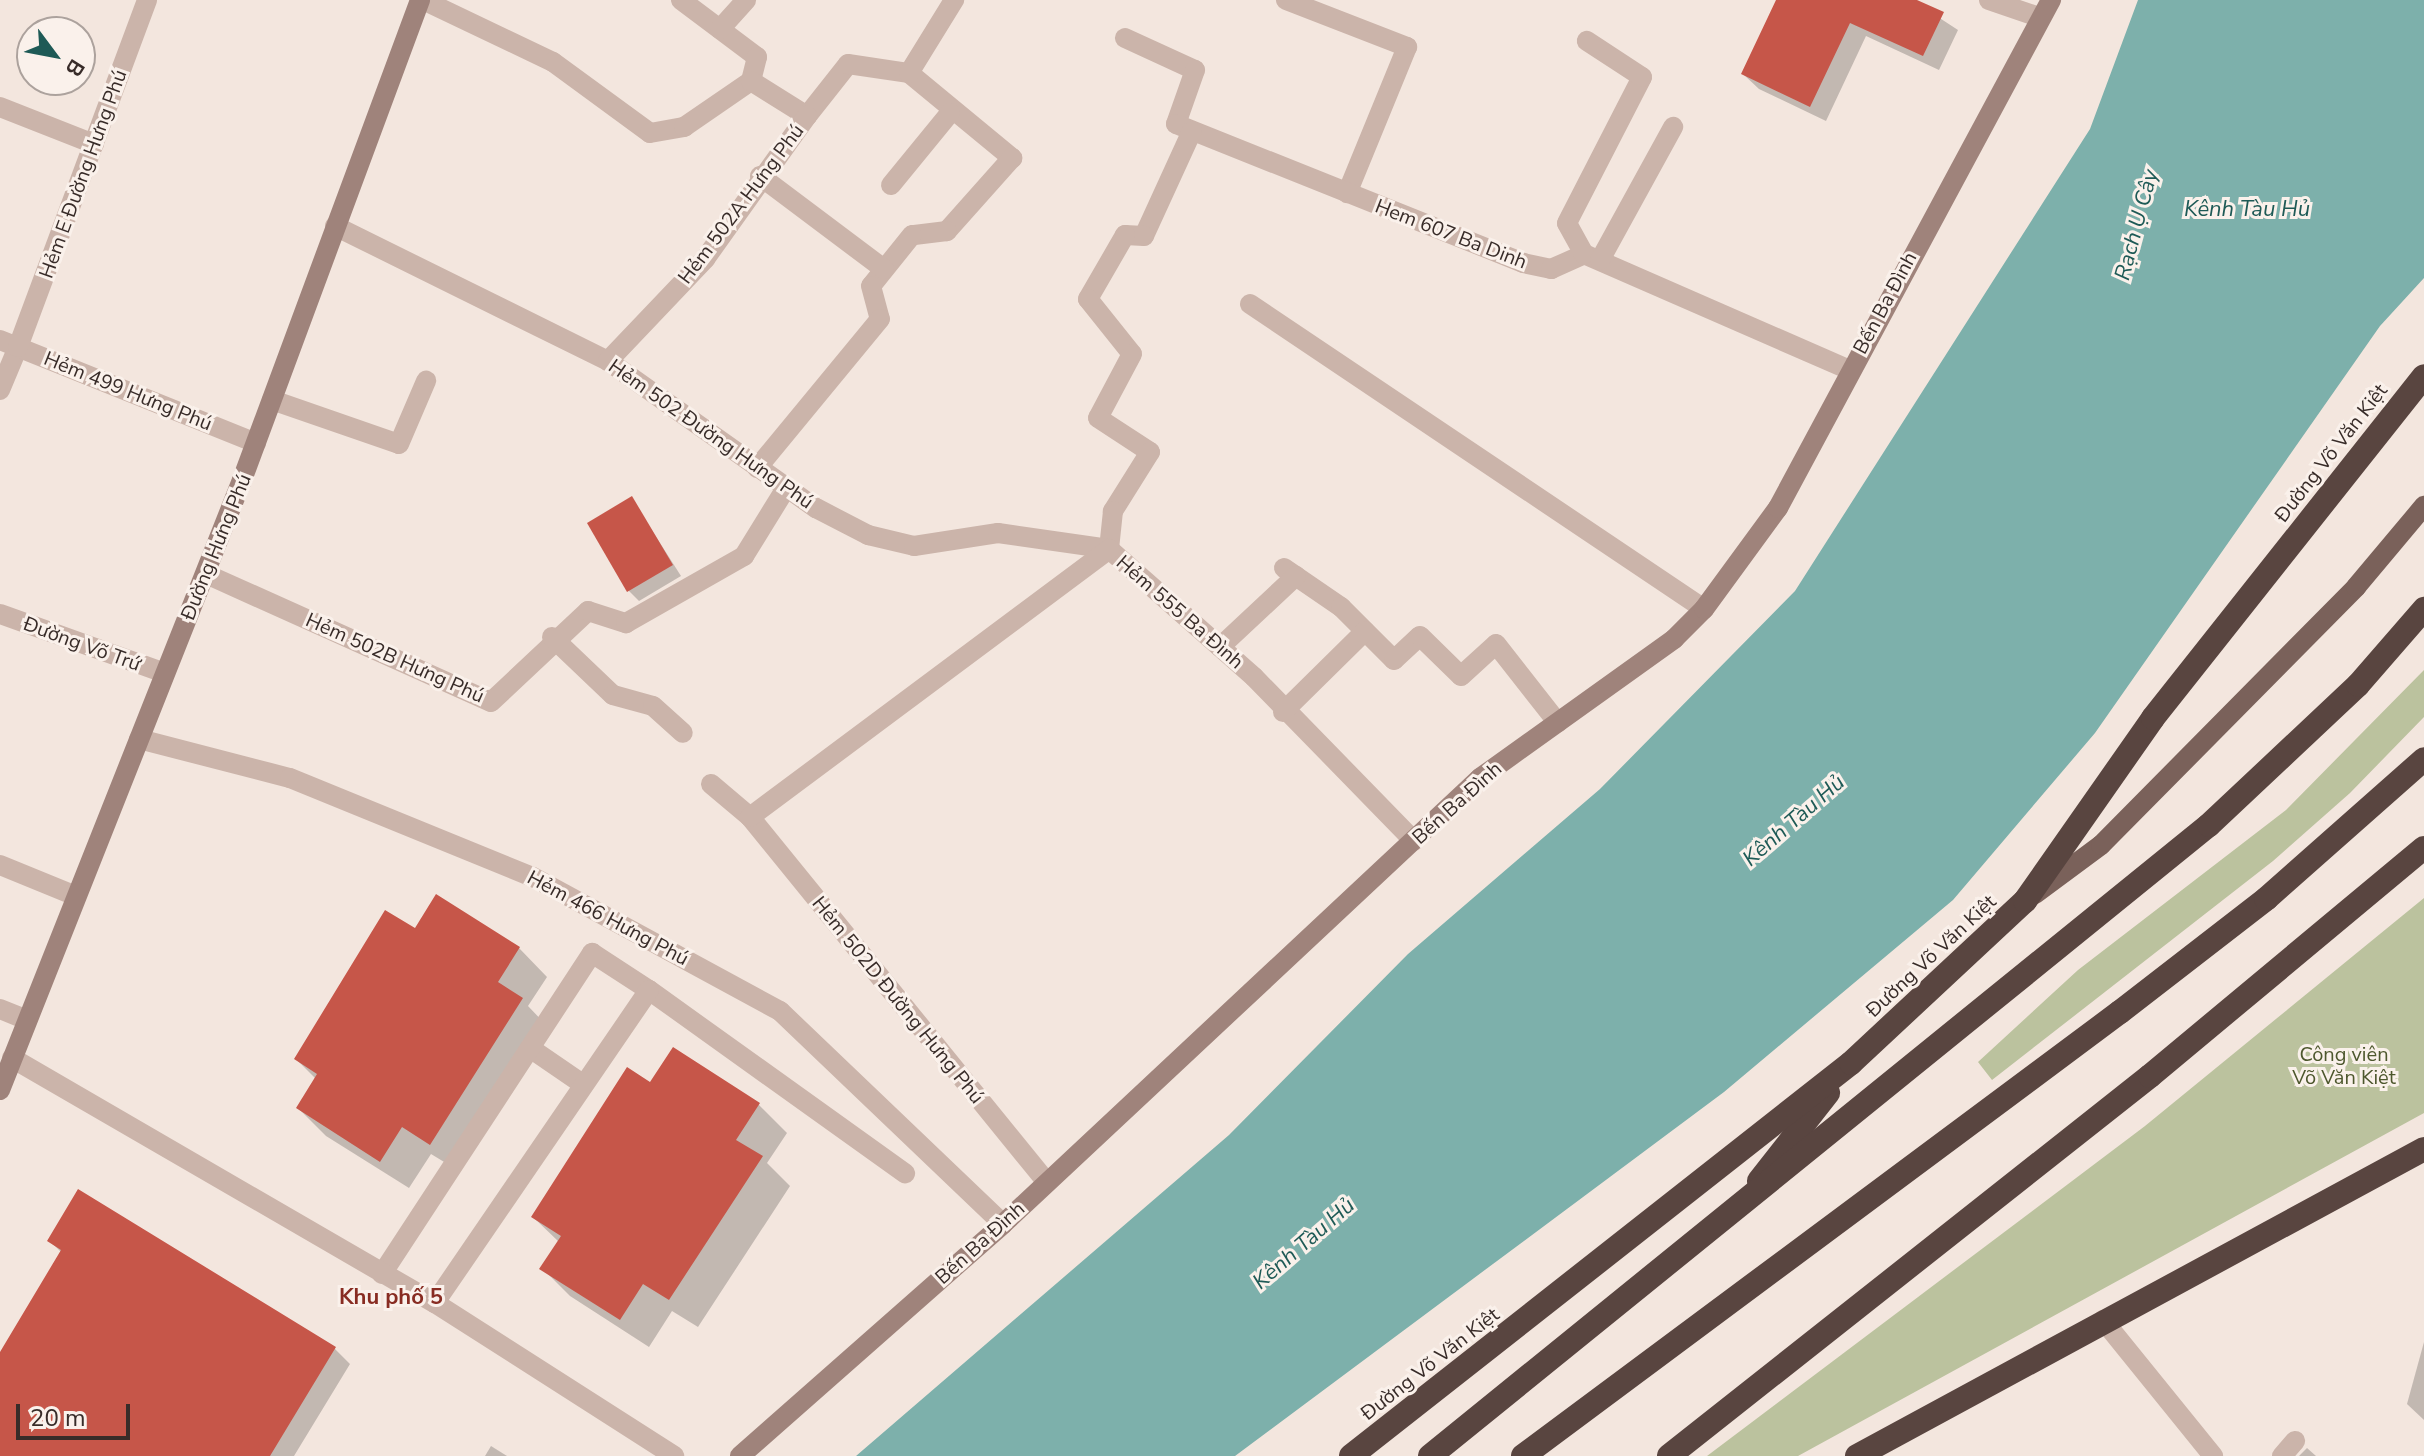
<!DOCTYPE html>
<meta charset="utf-8">
<style>
body{margin:0}
#map{position:relative;width:2424px;height:1456px;overflow:hidden;background:#f3e6de;font-family:"Nunito Sans",sans-serif}
div>[style]{position:absolute}
.green>*{inset:0;background:#bbc29e}
.water>*{inset:0;background:#7db0ab}
.shadow>*{inset:0;background:#0003}
.building>*{inset:0;background:#c65649}
.lane>*{height:20px;margin:-10px;padding:0 10px;transform-origin:10px;border-radius:10px;background:#cbb4aa}
.street>*{height:20px;margin:-10px;padding:0 10px;transform-origin:10px;border-radius:10px;background:#cbb4aa}
.secondary>*{height:20px;margin:-10px;padding:0 10px;transform-origin:10px;border-radius:10px;background:#9f837b}
.primary>*{height:20px;margin:-10px;padding:0 10px;transform-origin:10px;border-radius:10px;background:#7a615a}
.highway>*{height:24px;margin:-12px;padding:0 12px;transform-origin:12px;border-radius:12px;background:#594540}
span{translate:-50% -50%;white-space:nowrap;text-align:center;line-height:1.15;-webkit-text-stroke:6px #faf1eb;paint-order:stroke}
.street-label{font-size:20px;color:#382c29}
.park-label{font-size:20px;color:#4d572d}
.water-label{font-size:22px;color:#1e5a56;font-style:italic}
.neighbourhood-label{font-size:22px;color:#882c22;font-weight:700}
.north{position:absolute;left:16px;top:16px;width:80px;height:80px;box-sizing:border-box;background:#faf1eb;border:2px solid #aca29d;border-radius:50%;rotate:122deg;font-size:22px;font-weight:700;line-height:32px;text-align:center;color:#382c29}
.north::after{content:'';display:block;margin:auto;width:28px;height:36px;background:#1e5a56;clip-path:polygon(50% 0,100% 100%,50% 72%,0 100%)}
.scale{position:absolute;left:16px;top:1404px;width:114px;height:36px;box-sizing:border-box;border:4px solid #382c29;border-top:0;padding-left:10px;font-size:24px;line-height:28px;white-space:nowrap;color:#382c29;-webkit-text-stroke:6px #faf1eb;paint-order:stroke}
</style>
<div id="map">
<div class="green">
<i style="clip-path:polygon(2424px 670px,2424px 717px,2350px 793px,2273px 861px,1992px 1080px,1978px 1062px,2078px 970px,2286px 810px)"></i>
<i style="clip-path:polygon(2424px 898px,2424px 1113px,1798px 1456px,1707px 1456px,2145px 1126px)"></i>
</div>
<div class="water">
<i style="clip-path:polygon(2138px 0,2424px 0,2424px 278px,2380px 326px,2095px 733px,1953px 900px,1724px 1092px,1235px 1456px,856px 1456px,1229px 1135px,1408px 954px,1600px 789px,1795px 591px,2090px 129px)"></i>
</div>
<div class="shadow">
<i style="clip-path:polygon(1778px 0,1912px 0,1958px 30px,1939px 70px,1866px 36px,1826px 121px,1759px 89px,1743px 74px)"></i>
<i style="clip-path:polygon(632px 499px,681px 576px,639px 601px,629px 591px)"></i>
<i style="clip-path:polygon(437px 896px,519px 948px,547px 977px,528px 1006px,549px 1028px,459px 1171px,431px 1154px,409px 1188px,326px 1136px,298px 1108px,316px 1079px,296px 1059px,415px 931px)"></i>
<i style="clip-path:polygon(651px 1085px,759px 1105px,787px 1133px,767px 1163px,790px 1186px,698px 1327px,672px 1311px,649px 1347px,570px 1296px,542px 1268px,559px 1242px,533px 1217px)"></i>
<i style="clip-path:polygon(49px 1240px,335px 1349px,350px 1364px,294px 1456px,0 1456px,0 1356px,62px 1253px)"></i>
<i style="clip-path:polygon(2424px 1342px,2424px 1420px,2407px 1404px)"></i>
<i style="clip-path:polygon(491px 1446px,507px 1456px,485px 1456px)"></i>
<i style="clip-path:polygon(2307px 1448px,2316px 1456px,2299px 1456px)"></i>
</div>
<div class="building">
<i style="clip-path:polygon(1776px 0,1917px 0,1944px 12px,1923px 56px,1850px 23px,1810px 107px,1741px 74px)"></i>
<i style="clip-path:polygon(632px 496px,673px 565px,627px 592px,587px 523px)"></i>
<i style="clip-path:polygon(436px 894px,520px 947px,498px 982px,523px 998px,430px 1145px,402px 1127px,380px 1162px,296px 1108px,317px 1074px,294px 1059px,385px 910px,415px 928px)"></i>
<i style="clip-path:polygon(673px 1047px,760px 1103px,736px 1140px,763px 1156px,669px 1300px,643px 1284px,620px 1320px,539px 1269px,561px 1236px,531px 1217px,627px 1067px,650px 1082px)"></i>
<i style="clip-path:polygon(78px 1189px,336px 1347px,270px 1456px,0 1456px,0 1352px,61px 1250px,47px 1241px)"></i>
</div>
<div class="lane">
<i style="left:423px;top:0;width:144px;rotate:25.5deg"></i>
<i style="left:553px;top:62px;width:120px;rotate:36.2deg"></i>
<i style="left:650px;top:133px;width:35px;rotate:-10deg"></i>
<i style="left:684px;top:127px;width:81px;rotate:-34.5deg"></i>
<i style="left:681px;top:0;width:95px;rotate:36.9deg"></i>
<i style="left:757px;top:57px;width:25px;rotate:104deg"></i>
<i style="left:751px;top:81px;width:66px;rotate:32deg"></i>
<i style="left:807px;top:116px;width:66px;rotate:-51.7deg"></i>
<i style="left:848px;top:64px;width:62px;rotate:8.4deg"></i>
<i style="left:909px;top:73px;width:134px;rotate:39.5deg"></i>
<i style="left:1012px;top:158px;width:98px;rotate:131.7deg"></i>
<i style="left:947px;top:231px;width:35px;rotate:173deg"></i>
<i style="left:912px;top:235px;width:65px;rotate:128.8deg"></i>
<i style="left:871px;top:286px;width:34px;rotate:75deg"></i>
<i style="left:880px;top:319px;width:193px;rotate:129.5deg"></i>
<i style="left:1286px;top:0;width:130px;rotate:21.2deg"></i>
<i style="left:1407px;top:47px;width:158px;rotate:112.3deg"></i>
<i style="left:1989px;top:0;width:53px;rotate:18.8deg"></i>
<i style="left:720px;top:29px;width:39px;rotate:-48deg"></i>
<i style="left:1125px;top:38px;width:77px;rotate:24.6deg"></i>
<i style="left:1195px;top:70px;width:57px;rotate:109.4deg"></i>
<i style="left:1176px;top:124px;width:374px;rotate:21.8deg"></i>
<i style="left:1523px;top:263px;width:29px;rotate:12deg"></i>
<i style="left:1551px;top:269px;width:36px;rotate:-24deg"></i>
<i style="left:1584px;top:254px;width:289px;rotate:23.6deg"></i>
<i style="left:909px;top:73px;width:86px;rotate:-58.3deg"></i>
<i style="left:1192px;top:131px;width:115px;rotate:114.6deg"></i>
<i style="left:1144px;top:236px;width:19px;rotate:-177deg"></i>
<i style="left:1125px;top:235px;width:74px;rotate:120deg"></i>
<i style="left:1088px;top:299px;width:70px;rotate:51.3deg"></i>
<i style="left:1132px;top:354px;width:72px;rotate:118deg"></i>
<i style="left:1098px;top:418px;width:62px;rotate:33.2deg"></i>
<i style="left:1150px;top:452px;width:70px;rotate:122.1deg"></i>
<i style="left:1113px;top:511px;width:38px;rotate:96deg"></i>
<i style="left:1109px;top:549px;width:193px;rotate:41.4deg"></i>
<i style="left:1254px;top:677px;width:229px;rotate:45.7deg"></i>
<i style="left:760px;top:176px;width:155px;rotate:36.9deg"></i>
<i style="left:891px;top:185px;width:93px;rotate:-50.7deg"></i>
<i style="left:335px;top:226px;width:305px;rotate:26.3deg"></i>
<i style="left:608px;top:361px;width:255px;rotate:35.3deg"></i>
<i style="left:816px;top:508px;width:59px;rotate:27.4deg"></i>
<i style="left:868px;top:535px;width:47px;rotate:13.4deg"></i>
<i style="left:914px;top:546px;width:85px;rotate:-8.8deg"></i>
<i style="left:998px;top:533px;width:112px;rotate:8.2deg"></i>
<i style="left:1584px;top:254px;width:35px;rotate:-119deg"></i>
<i style="left:1567px;top:223px;width:164px;rotate:-62.8deg"></i>
<i style="left:1642px;top:77px;width:66px;rotate:-146.8deg"></i>
<i style="left:1600px;top:260px;width:152px;rotate:-61.2deg"></i>
<i style="left:1250px;top:304px;width:547px;rotate:33.89deg"></i>
<i style="left:608px;top:361px;width:141px;rotate:-46.4deg"></i>
<i style="left:705px;top:259px;width:176px;rotate:-54.5deg"></i>
<i style="left:0;top:390px;width:47px;rotate:-67.3deg"></i>
<i style="left:272px;top:400px;width:134px;rotate:19.1deg"></i>
<i style="left:399px;top:444px;width:69px;rotate:-66.8deg"></i>
<i style="left:1284px;top:568px;width:69px;rotate:34.4deg"></i>
<i style="left:1341px;top:607px;width:75px;rotate:45deg"></i>
<i style="left:1394px;top:660px;width:35px;rotate:-43deg"></i>
<i style="left:1420px;top:636px;width:57px;rotate:44.3deg"></i>
<i style="left:1461px;top:676px;width:47px;rotate:-42.4deg"></i>
<i style="left:1496px;top:644px;width:100px;rotate:51.9deg"></i>
<i style="left:206px;top:574px;width:312px;rotate:24.2deg"></i>
<i style="left:491px;top:702px;width:133px;rotate:-43.2deg"></i>
<i style="left:588px;top:611px;width:40px;rotate:18deg"></i>
<i style="left:626px;top:623px;width:136px;rotate:-29.6deg"></i>
<i style="left:744px;top:556px;width:80px;rotate:-58.3deg"></i>
<i style="left:552px;top:637px;width:84px;rotate:43.6deg"></i>
<i style="left:613px;top:695px;width:41px;rotate:15.4deg"></i>
<i style="left:653px;top:706px;width:40px;rotate:42deg"></i>
<i style="left:1220px;top:647px;width:104px;rotate:-43.1deg"></i>
<i style="left:1283px;top:712px;width:115px;rotate:-44.6deg"></i>
<i style="left:139px;top:739px;width:156px;rotate:14.5deg"></i>
<i style="left:290px;top:778px;width:262px;rotate:22.2deg"></i>
<i style="left:533px;top:877px;width:281px;rotate:28.5deg"></i>
<i style="left:780px;top:1011px;width:308px;rotate:43.7deg"></i>
<i style="left:711px;top:784px;width:51px;rotate:40.2deg"></i>
<i style="left:750px;top:817px;width:471px;rotate:50.9deg"></i>
<i style="left:750px;top:817px;width:448px;rotate:-36.7deg"></i>
<i style="left:0;top:865px;width:82px;rotate:22.2deg"></i>
<i style="left:649px;top:990px;width:315px;rotate:35.6deg"></i>
<i style="left:0;top:1009px;width:29px;rotate:22deg"></i>
<i style="left:530px;top:1048px;width:65px;rotate:34.4deg"></i>
<i style="left:382px;top:1274px;width:384px;rotate:-56.8deg"></i>
<i style="left:592px;top:953px;width:68px;rotate:33deg"></i>
<i style="left:649px;top:990px;width:379px;rotate:124.4deg"></i>
<i style="left:2103px;top:1320px;width:175px;rotate:51deg"></i>
<i style="left:2282px;top:1456px;width:20px;rotate:-49deg"></i>
</div>
<div class="street">
<i style="left:0;top:107px;width:101px;rotate:21.5deg"></i>
<i style="left:0;top:340px;width:276px;rotate:21.9deg"></i>
<i style="left:18px;top:347px;width:370px;rotate:-69.6deg"></i>
<i style="left:0;top:614px;width:175px;rotate:19.7deg"></i>
<i style="left:12px;top:1058px;width:489px;rotate:30.1deg"></i>
<i style="left:435px;top:1303px;width:284px;rotate:32.6deg"></i>
</div>
<div class="secondary">
<i style="left:0;top:1090px;width:656px;rotate:-68.36deg"></i>
<i style="left:242px;top:480px;width:512px;rotate:-69.65deg"></i>
<i style="left:740px;top:1456px;width:351px;rotate:-41.4deg"></i>
<i style="left:1003px;top:1224px;width:653px;rotate:-43.08deg"></i>
<i style="left:1480px;top:778px;width:239px;rotate:-35.6deg"></i>
<i style="left:1674px;top:639px;width:42px;rotate:-45deg"></i>
<i style="left:1704px;top:609px;width:125px;rotate:-53.8deg"></i>
<i style="left:1778px;top:508px;width:577px;rotate:-61.75deg"></i>
</div>
<div class="primary">
<i style="left:2035px;top:894px;width:82px;rotate:-36.6deg"></i>
<i style="left:2101px;top:845px;width:363px;rotate:-45.3deg"></i>
<i style="left:2356px;top:587px;width:106px;rotate:-50deg"></i>
</div>
<div class="highway">
<i style="left:1759px;top:1181px;width:112px;rotate:-51.9deg"></i>
<i style="left:1351px;top:1456px;width:636px;rotate:-38.17deg"></i>
<i style="left:1851px;top:1063px;width:238px;rotate:-43deg"></i>
<i style="left:2025px;top:901px;width:223px;rotate:-55deg"></i>
<i style="left:2153px;top:718px;width:436px;rotate:-51.6deg"></i>
<i style="left:1430px;top:1456px;width:1002px;rotate:-39.01deg"></i>
<i style="left:2209px;top:825px;width:204px;rotate:-43.2deg"></i>
<i style="left:2358px;top:685px;width:101px;rotate:-49deg"></i>
<i style="left:1523px;top:1456px;width:744px;rotate:-36.64deg"></i>
<i style="left:2120px;top:1012px;width:185px;rotate:-37.7deg"></i>
<i style="left:2266px;top:899px;width:211px;rotate:-41.5deg"></i>
<i style="left:1669px;top:1456px;width:613px;rotate:-38.31deg"></i>
<i style="left:2150px;top:1076px;width:356px;rotate:-39.8deg"></i>
<i style="left:1857px;top:1456px;width:645px;rotate:-28.43deg"></i>
</div>
<div class="street-label">
<span style="left:83px;top:174px;rotate:-70deg">Hẻm E Đường Hưng Phú</span>
<span style="left:741px;top:204px;rotate:-53deg">Hẻm 502A Hưng Phú</span>
<span style="left:1451px;top:234px;rotate:21deg">Hem 607 Ba Dinh</span>
<span style="left:1885px;top:303px;rotate:-62deg">Bến Ba Đình</span>
<span style="left:128px;top:391px;rotate:22deg">Hẻm 499 Hưng Phú</span>
<span style="left:711px;top:434px;rotate:35deg">Hẻm 502 Đường Hưng Phú</span>
<span style="left:2331px;top:453px;rotate:-52deg">Đường Võ Văn Kiệt</span>
<span style="left:216px;top:547px;rotate:-68deg">Đường Hưng Phú</span>
<span style="left:1180px;top:612px;rotate:41deg">Hẻm 555 Ba Đình</span>
<span style="left:82px;top:644px;rotate:20deg">Đường Võ Trứ</span>
<span style="left:395px;top:658px;rotate:24deg">Hẻm 502B Hưng Phú</span>
<span style="left:1457px;top:803px;rotate:-42deg">Bến Ba Đình</span>
<span style="left:608px;top:918px;rotate:28deg">Hẻm 466 Hưng Phú</span>
<span style="left:1931px;top:956px;rotate:-43deg">Đường Võ Văn Kiệt</span>
<span style="left:898px;top:1000px;rotate:51deg">Hẻm 502D Đường Hưng Phú</span>
<span style="left:980px;top:1243px;rotate:-42deg">Bến Ba Đình</span>
<span style="left:1430px;top:1364px;rotate:-38deg">Đường Võ Văn Kiệt</span>
</div>
<div class="park-label">
<span style="left:2344px;top:1066px">Công viên<br>Võ Văn Kiệt</span>
</div>
<div class="water-label">
<span style="left:2247px;top:210px">Kênh Tàu Hủ</span>
<span style="left:2137px;top:225px;rotate:-75deg">Rạch Ụ Cây</span>
<span style="left:1794px;top:821px;rotate:-41deg">Kênh Tàu Hủ</span>
<span style="left:1304px;top:1244px;rotate:-41deg">Kênh Tàu Hủ</span>
</div>
<div class="neighbourhood-label">
<span style="left:391px;top:1298px">Khu phố 5</span>
</div>
<div class="north">B</div>
<div class="scale">20 m</div>
</div>
